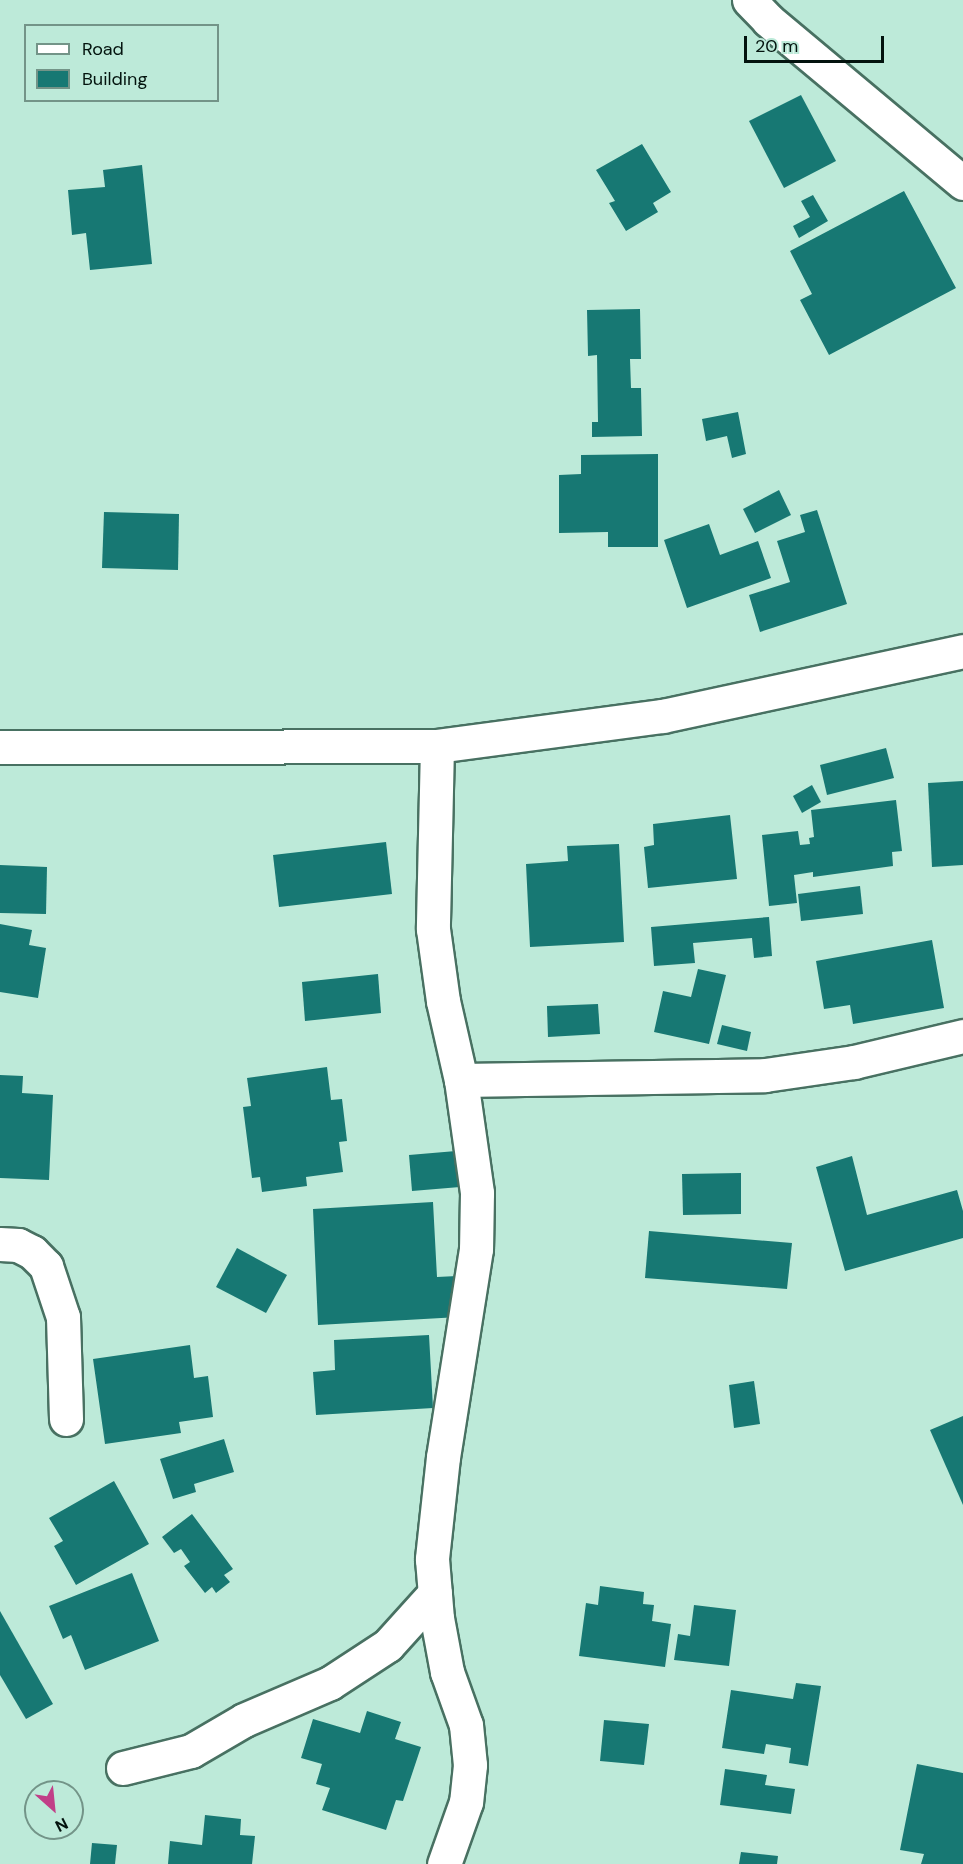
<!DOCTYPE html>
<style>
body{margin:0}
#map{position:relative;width:963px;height:1864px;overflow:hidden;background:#bdead9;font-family:"DM Sans",sans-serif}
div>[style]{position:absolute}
.building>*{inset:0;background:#177873}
.roads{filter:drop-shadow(2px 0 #487162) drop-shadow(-2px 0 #487162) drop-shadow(0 2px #487162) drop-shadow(0 -2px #487162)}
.minor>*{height:33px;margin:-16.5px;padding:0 16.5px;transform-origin:16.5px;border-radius:16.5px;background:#fff}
span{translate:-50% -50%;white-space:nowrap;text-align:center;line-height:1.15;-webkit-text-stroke:4.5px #bdead9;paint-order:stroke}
.legend{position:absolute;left:24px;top:24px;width:195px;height:78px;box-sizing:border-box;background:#bdead9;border:2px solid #739488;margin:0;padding:8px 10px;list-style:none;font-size:18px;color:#03130e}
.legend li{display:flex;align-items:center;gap:12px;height:30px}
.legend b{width:30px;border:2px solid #739488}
.north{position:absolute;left:24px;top:1780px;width:60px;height:60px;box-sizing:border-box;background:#bdead9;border:2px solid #739488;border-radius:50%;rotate:153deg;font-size:16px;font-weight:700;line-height:24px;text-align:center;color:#03130e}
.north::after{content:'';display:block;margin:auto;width:21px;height:27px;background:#c13f88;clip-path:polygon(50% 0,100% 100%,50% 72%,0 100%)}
.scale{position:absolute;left:744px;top:36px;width:140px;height:27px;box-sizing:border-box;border:3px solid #03130e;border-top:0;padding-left:8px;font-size:18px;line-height:21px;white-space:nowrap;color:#03130e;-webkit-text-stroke:4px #bdead9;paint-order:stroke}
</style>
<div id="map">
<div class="building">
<i style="clip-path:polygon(801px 95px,836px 161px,784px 188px,749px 121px)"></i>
<i style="clip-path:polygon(642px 144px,671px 192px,653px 203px,658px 212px,626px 231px,609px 203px,615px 201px,596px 170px)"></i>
<i style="clip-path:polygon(142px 165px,152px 264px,90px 270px,86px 233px,72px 235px,68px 190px,105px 187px,103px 170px)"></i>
<i style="clip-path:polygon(904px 191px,956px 288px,829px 355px,800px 300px,812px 294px,790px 251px)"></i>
<i style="clip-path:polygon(813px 195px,828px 221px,799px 238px,793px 226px,810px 217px,801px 201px)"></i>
<i style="clip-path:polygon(640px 309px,641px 359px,630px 359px,631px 388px,641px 388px,642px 436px,592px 437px,592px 422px,598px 422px,597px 355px,588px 356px,587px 310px)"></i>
<i style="clip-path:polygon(738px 412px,746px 454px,732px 458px,727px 436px,706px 441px,702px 419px)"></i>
<i style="clip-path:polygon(658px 454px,658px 547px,608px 547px,608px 532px,559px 533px,559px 475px,581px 474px,581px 455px)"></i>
<i style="clip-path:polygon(779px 490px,791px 515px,755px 533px,743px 509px)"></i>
<i style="clip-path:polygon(817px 510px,847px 604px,760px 632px,749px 595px,790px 582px,777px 541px,805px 532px,800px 515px)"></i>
<i style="clip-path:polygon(104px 512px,179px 514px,178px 570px,102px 568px)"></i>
<i style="clip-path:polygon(709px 524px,720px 555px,758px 541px,771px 578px,687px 608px,664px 540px)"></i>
<i style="clip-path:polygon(886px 748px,894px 778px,827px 795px,820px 765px)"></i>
<i style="clip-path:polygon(963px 781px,963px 865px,932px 867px,928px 783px)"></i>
<i style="clip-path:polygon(812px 785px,821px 802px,802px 813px,793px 796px)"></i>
<i style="clip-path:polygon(896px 800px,902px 851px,892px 852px,893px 866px,813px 877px,813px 872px,794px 875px,797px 903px,769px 906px,762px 835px,798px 831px,800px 845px,810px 844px,809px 838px,814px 837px,811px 810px)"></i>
<i style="clip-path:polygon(730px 815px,737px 879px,648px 888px,644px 847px,654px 845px,653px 824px)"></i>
<i style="clip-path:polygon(386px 842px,392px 894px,279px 907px,273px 855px)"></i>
<i style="clip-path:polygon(619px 844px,624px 942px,530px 947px,526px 864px,568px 861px,567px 846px)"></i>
<i style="clip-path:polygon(0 865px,47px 867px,46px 914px,0 913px)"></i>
<i style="clip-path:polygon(860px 886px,863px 914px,801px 921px,798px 894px)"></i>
<i style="clip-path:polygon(769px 917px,772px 956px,754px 958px,752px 938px,693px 943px,695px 963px,654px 966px,651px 927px)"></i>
<i style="clip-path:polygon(0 924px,32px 930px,29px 945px,46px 948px,38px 998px,0 992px)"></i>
<i style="clip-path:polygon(932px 940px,944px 1008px,853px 1024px,850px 1005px,824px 1009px,816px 961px)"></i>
<i style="clip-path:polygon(698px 969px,726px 975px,709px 1044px,654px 1032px,663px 991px,691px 997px)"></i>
<i style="clip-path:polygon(378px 974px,381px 1013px,305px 1021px,302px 982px)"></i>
<i style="clip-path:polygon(598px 1004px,600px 1034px,548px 1037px,547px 1006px)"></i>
<i style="clip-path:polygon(722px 1025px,751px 1032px,747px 1051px,717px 1044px)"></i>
<i style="clip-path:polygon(327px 1067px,331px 1100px,342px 1099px,347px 1141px,339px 1142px,343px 1172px,306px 1177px,307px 1186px,262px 1192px,260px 1177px,252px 1178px,243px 1107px,251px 1106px,247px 1078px)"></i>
<i style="clip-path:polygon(0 1075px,23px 1076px,22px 1093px,53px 1095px,49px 1180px,0 1178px)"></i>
<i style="clip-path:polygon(456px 1151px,460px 1187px,412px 1191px,409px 1155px)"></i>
<i style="clip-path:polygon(852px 1156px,867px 1215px,957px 1190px,963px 1211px,963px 1238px,845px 1271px,816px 1167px)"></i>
<i style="clip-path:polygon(741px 1173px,741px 1214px,683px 1215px,682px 1174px)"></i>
<i style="clip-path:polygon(433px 1202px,437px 1277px,457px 1276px,459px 1317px,318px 1325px,313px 1209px)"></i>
<i style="clip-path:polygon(649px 1231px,792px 1243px,787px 1289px,645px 1278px)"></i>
<i style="clip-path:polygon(237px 1248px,287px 1275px,266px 1313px,216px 1287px)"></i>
<i style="clip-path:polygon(429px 1335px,433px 1408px,316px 1415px,313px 1372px,335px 1370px,334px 1340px)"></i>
<i style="clip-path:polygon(190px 1345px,194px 1378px,208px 1376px,213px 1417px,179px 1422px,181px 1433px,105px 1444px,93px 1359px)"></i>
<i style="clip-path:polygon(754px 1381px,760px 1424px,734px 1428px,729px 1385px)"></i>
<i style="clip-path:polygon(963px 1416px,963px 1505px,930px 1430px)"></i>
<i style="clip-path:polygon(224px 1439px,234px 1472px,194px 1484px,196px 1492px,173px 1499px,160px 1459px)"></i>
<i style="clip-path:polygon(114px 1481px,149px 1544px,76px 1585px,54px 1546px,63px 1541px,49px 1518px)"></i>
<i style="clip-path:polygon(192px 1514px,233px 1569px,224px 1575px,230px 1582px,216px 1593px,212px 1587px,205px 1593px,184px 1566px,190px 1562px,181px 1549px,174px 1553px,162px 1537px)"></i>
<i style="clip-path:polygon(132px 1573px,159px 1641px,85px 1670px,71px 1635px,63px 1639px,49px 1606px)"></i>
<i style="clip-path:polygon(600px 1586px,644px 1592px,643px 1604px,654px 1605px,652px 1621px,671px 1624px,665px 1667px,579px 1656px,586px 1603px,598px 1605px)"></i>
<i style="clip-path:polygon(694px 1605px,736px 1610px,729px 1666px,674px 1660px,678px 1634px,690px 1636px)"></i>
<i style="clip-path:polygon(0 1611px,53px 1704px,26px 1719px,0 1675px)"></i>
<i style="clip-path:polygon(796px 1683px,821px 1686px,808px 1766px,789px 1763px,791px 1748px,766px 1744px,764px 1754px,722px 1748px,731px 1690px,793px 1699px)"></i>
<i style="clip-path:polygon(367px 1711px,401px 1722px,395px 1739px,421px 1747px,403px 1801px,396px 1800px,386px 1830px,322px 1810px,330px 1788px,316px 1784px,322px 1764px,301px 1758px,313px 1719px,360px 1733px)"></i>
<i style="clip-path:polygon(604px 1720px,649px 1724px,644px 1765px,600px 1761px)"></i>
<i style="clip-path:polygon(917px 1764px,963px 1773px,963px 1864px,921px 1864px,924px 1854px,900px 1850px)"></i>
<i style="clip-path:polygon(725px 1769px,767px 1775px,765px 1785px,795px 1789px,791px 1814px,720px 1805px)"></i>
<i style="clip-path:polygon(205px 1815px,241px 1819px,240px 1835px,255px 1836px,252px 1864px,168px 1864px,170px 1841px,202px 1845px)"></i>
<i style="clip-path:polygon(92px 1843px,117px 1845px,115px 1864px,90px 1864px)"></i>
<i style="clip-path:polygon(741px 1852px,778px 1856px,777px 1864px,739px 1864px)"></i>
</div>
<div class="roads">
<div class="minor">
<i style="left:749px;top:0;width:28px;rotate:46deg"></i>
<i style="left:768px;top:20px;width:254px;rotate:39.9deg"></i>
<i style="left:437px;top:746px;width:183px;rotate:91.3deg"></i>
<i style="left:433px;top:929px;width:73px;rotate:82.1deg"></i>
<i style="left:443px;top:1001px;width:81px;rotate:77.2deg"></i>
<i style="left:461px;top:1080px;width:114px;rotate:81.9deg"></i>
<i style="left:477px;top:1193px;width:56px;rotate:91deg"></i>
<i style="left:476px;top:1249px;width:211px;rotate:99deg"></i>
<i style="left:443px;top:1457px;width:103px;rotate:96.2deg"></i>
<i style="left:432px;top:1559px;width:59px;rotate:85.2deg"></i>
<i style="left:437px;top:1618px;width:55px;rotate:79.5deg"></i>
<i style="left:447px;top:1672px;width:56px;rotate:70.3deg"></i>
<i style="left:466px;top:1725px;width:40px;rotate:84.3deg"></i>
<i style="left:470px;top:1765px;width:37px;rotate:96deg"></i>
<i style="left:466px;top:1802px;width:66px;rotate:109.5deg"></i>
<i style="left:0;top:747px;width:437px;rotate:-0.1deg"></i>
<i style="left:437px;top:746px;width:228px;rotate:-7.6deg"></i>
<i style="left:663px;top:716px;width:307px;rotate:-12.2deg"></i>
<i style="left:461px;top:1080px;width:304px;rotate:-0.9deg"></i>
<i style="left:765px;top:1075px;width:90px;rotate:-8.3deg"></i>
<i style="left:854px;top:1062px;width:112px;rotate:-13.4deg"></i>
<i style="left:0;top:1244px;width:18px;rotate:3deg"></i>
<i style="left:18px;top:1245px;width:16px;rotate:27deg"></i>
<i style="left:32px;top:1252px;width:20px;rotate:45deg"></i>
<i style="left:46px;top:1266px;width:54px;rotate:71.6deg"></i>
<i style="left:63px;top:1317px;width:102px;rotate:88.3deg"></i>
<i style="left:123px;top:1768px;width:70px;rotate:-14deg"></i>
<i style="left:191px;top:1751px;width:61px;rotate:-30.3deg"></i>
<i style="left:244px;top:1720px;width:94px;rotate:-23.3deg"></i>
<i style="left:330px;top:1683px;width:69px;rotate:-33.2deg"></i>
<i style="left:388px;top:1645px;width:70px;rotate:-47.9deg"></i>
</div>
</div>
<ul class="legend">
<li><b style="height:8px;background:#fff"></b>Road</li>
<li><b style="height:16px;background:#177873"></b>Building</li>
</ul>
<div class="north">N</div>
<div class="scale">20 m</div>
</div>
